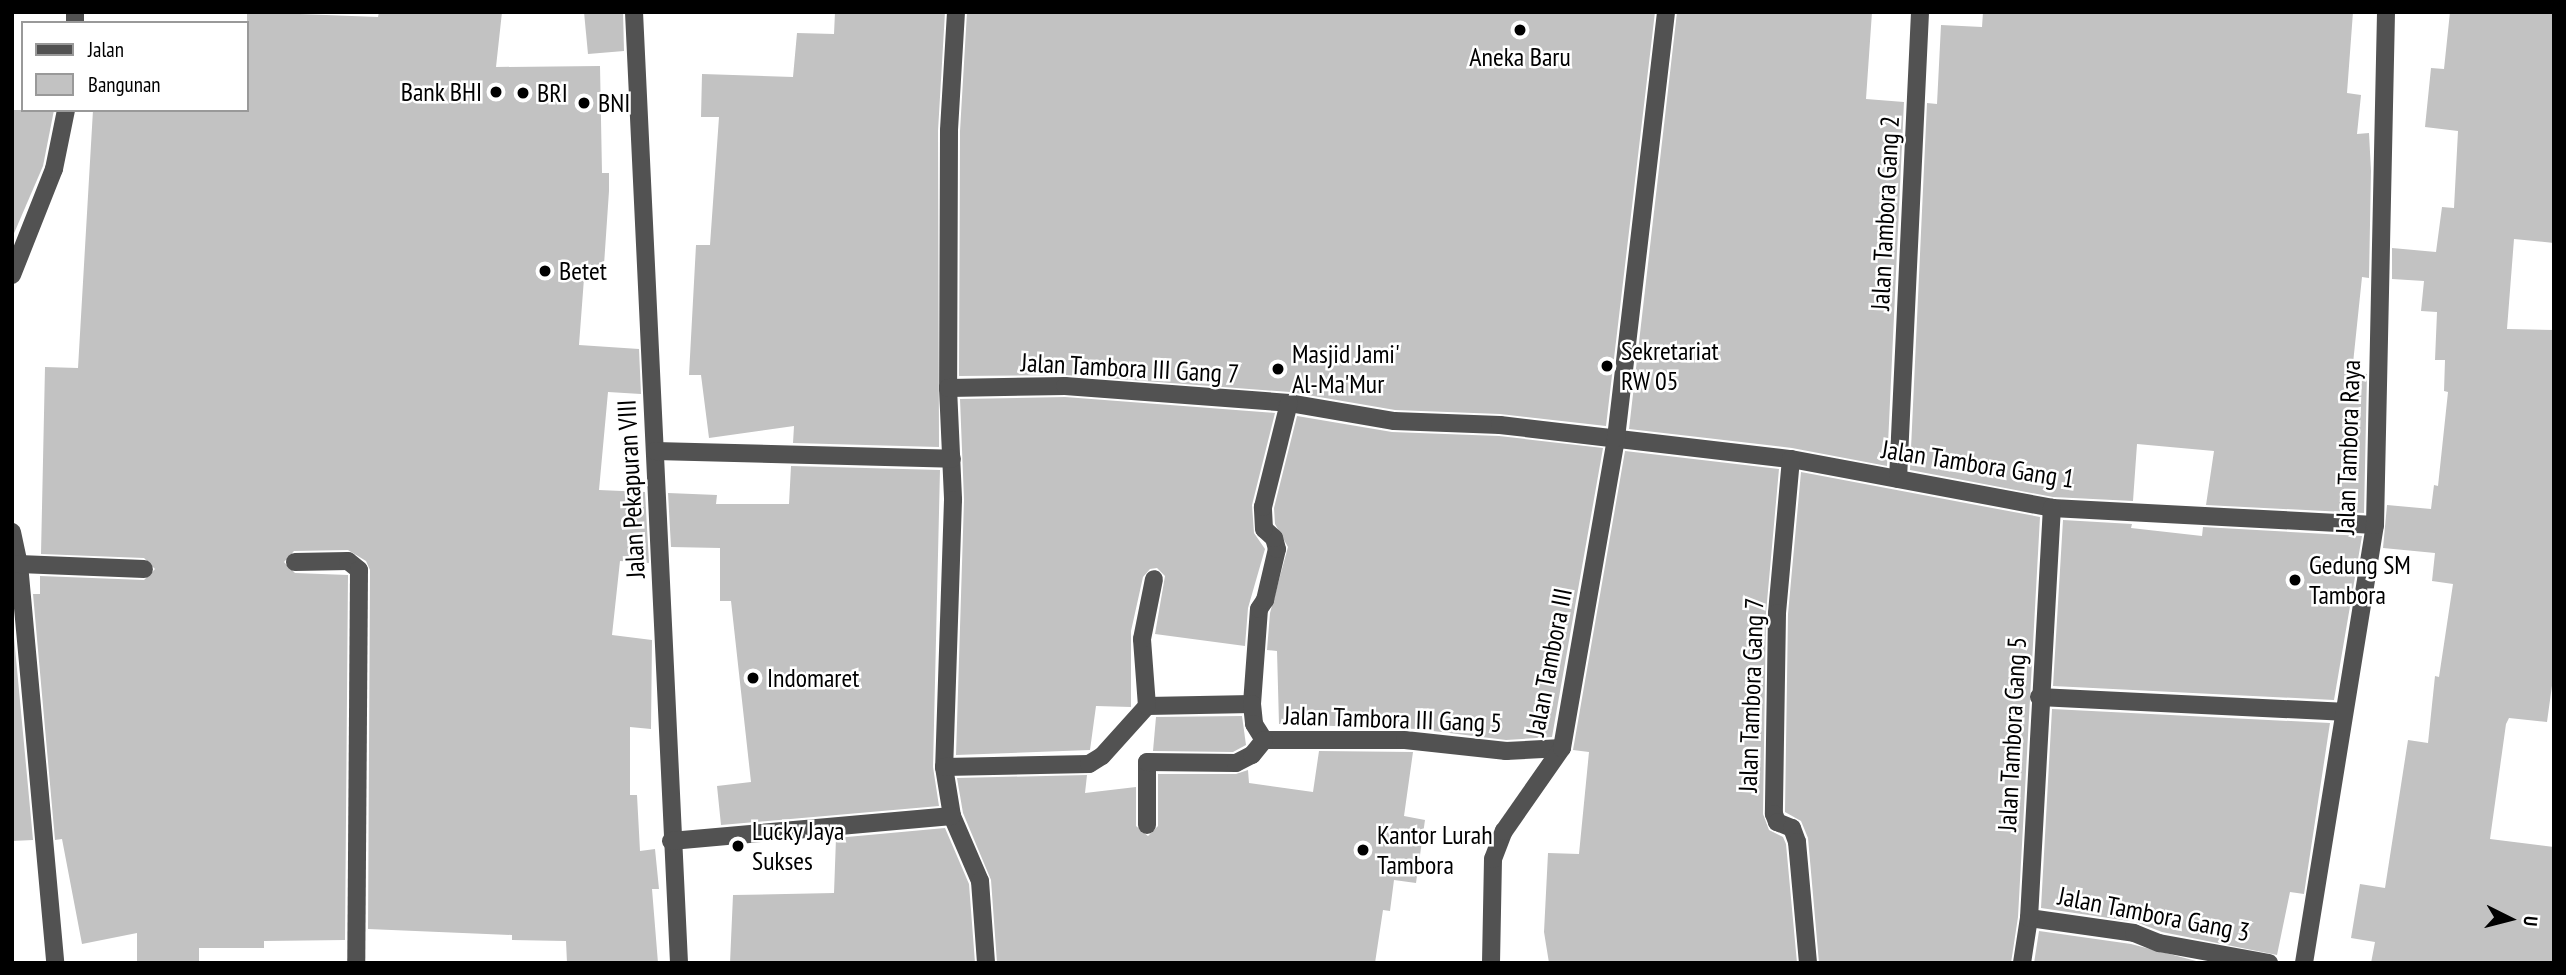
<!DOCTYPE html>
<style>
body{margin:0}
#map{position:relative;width:2566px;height:975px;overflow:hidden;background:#fff;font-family:"PT Sans Narrow",sans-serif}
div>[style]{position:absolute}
.building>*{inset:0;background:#c2c2c2}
.minor>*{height:18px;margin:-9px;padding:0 9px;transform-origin:9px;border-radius:9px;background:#525252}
.dots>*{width:19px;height:19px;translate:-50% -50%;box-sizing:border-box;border:4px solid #fff;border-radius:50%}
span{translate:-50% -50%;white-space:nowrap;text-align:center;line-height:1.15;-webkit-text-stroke:5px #fff;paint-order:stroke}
.poi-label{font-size:26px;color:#000}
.right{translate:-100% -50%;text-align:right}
.left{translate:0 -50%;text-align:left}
.street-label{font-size:26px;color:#000}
.frame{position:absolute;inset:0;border:14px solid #000;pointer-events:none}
.legend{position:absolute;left:21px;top:21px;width:228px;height:91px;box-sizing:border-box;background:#fff;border:2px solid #999;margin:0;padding:9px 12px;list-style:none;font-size:21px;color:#000}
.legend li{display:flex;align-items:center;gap:14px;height:35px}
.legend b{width:35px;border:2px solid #999}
.north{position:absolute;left:2475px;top:884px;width:70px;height:70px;-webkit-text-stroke:5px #fff;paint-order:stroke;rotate:96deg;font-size:19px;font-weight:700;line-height:28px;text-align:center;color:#000}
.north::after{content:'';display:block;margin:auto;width:24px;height:32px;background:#000;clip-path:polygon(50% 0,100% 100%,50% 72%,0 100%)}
</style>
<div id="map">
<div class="building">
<i style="clip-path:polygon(247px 12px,378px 17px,379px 12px,502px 12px,496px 67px,600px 66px,602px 173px,609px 173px,609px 191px,604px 265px,585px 265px,579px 345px,639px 349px,641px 394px,608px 392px,599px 490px,645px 492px,649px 563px,620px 561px,612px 635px,652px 640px,651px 729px,630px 727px,630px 795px,637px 795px,640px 851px,655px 849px,659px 889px,652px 889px,658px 963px,567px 963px,566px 941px,512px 940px,512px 935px,368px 929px,370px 570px,366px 561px,348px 550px,294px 551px,284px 562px,295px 573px,348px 575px,345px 940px,264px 941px,264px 948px,199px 948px,199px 963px,137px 963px,137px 933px,82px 944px,62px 839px,55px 840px,33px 594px,40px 594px,40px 576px,144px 580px,155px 569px,144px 558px,41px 554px,45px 367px,78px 368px,93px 110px,247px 110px)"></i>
<i style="clip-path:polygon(584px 12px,623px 12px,624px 51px,588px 54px)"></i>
<i style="clip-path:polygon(835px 12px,945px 12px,938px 131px,939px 447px,793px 443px,794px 426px,709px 438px,701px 375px,689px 375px,696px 245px,710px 245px,719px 117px,701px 117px,702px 74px,793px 77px,797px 33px,834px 34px)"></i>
<i style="clip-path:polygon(967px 12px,1655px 12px,1606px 426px,1500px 414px,1395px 410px,1290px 392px,1066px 375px,959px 376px,960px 131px)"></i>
<i style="clip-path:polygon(1677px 12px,1872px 12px,1866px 99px,1904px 102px,1887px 466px,1792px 448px,1629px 429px)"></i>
<i style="clip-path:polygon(1983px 12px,2353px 12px,2347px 93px,2361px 95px,2357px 134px,2369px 133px,2371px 171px,2369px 278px,2362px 277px,2352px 373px,2367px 374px,2364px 513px,2206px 505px,2214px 451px,2137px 444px,2133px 501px,2053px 497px,1910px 470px,1927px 103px,1937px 104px,1941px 25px,1982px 27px)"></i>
<i style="clip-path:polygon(2450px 12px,2554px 12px,2554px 243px,2514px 239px,2507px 329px,2554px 330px,2554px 671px,2547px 722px,2509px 718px,2506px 724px,2490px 839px,2554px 847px,2553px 963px,2371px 963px,2375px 942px,2351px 938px,2360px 884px,2385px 888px,2408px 740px,2428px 743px,2435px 676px,2439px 677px,2453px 584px,2432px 581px,2435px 553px,2383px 548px,2387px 505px,2431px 509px,2434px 485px,2438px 486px,2448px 392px,2444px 391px,2445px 360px,2435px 360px,2437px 312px,2421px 311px,2424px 281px,2392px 279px,2392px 248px,2436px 252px,2442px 207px,2454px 208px,2458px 131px,2425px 127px,2431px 68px,2444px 69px)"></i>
<i style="clip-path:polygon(12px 110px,54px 110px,43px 166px,12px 238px)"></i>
<i style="clip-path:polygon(1065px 397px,1275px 413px,1252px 505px,1254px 533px,1265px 549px,1248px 608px,1245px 646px,1155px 634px,1165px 576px,1157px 568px,1150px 569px,1143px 577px,1131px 631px,1131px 707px,1096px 706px,1090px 750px,956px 755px,964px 500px,960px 399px)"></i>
<i style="clip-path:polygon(1297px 416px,1392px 432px,1499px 436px,1603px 448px,1552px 737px,1506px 740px,1417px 729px,1279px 724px,1277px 651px,1267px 650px,1270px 613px,1288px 547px,1275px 524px,1274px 508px)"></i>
<i style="clip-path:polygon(1625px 451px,1779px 469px,1766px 613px,1763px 814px,1769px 830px,1783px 837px,1786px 844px,1797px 963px,1549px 963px,1544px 932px,1548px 853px,1579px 854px,1589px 752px,1573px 750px)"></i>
<i style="clip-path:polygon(791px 466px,940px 470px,933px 767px,939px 806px,721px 825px,717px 786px,751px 782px,731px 601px,720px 601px,720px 548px,671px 547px,668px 493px,717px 495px,716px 504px,789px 504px)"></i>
<i style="clip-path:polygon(1801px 472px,2040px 517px,2018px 917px,2011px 963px,1819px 963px,1808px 838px,1801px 821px,1785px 812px,1788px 614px)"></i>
<i style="clip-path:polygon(2063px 520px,2132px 524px,2131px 528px,2202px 536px,2203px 527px,2362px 536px,2334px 700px,2053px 686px)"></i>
<i style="clip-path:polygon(12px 616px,33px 840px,12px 841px)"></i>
<i style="clip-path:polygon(2052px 709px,2330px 723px,2304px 894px,2290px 892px,2277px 955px,2162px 932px,2136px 922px,2041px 908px)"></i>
<i style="clip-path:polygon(1242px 716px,1246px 745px,1233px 752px,1153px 751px,1156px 717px)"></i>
<i style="clip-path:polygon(1319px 751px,1413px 752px,1404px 816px,1425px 820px,1416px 883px,1394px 880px,1390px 911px,1383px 910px,1375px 963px,997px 963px,991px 880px,963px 813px,957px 778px,1087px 775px,1085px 793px,1136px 787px,1136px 826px,1148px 836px,1158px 826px,1158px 774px,1236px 774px,1248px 770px,1249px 783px,1313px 792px)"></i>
<i style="clip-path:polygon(945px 828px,969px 884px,975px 963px,730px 963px,733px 895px,834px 893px,836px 838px)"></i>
<i style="clip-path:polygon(2039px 931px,2131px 944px,2204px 963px,2034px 963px)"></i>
</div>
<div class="minor">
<i style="left:634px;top:12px;width:952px;rotate:87.29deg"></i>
<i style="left:956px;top:12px;width:119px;rotate:93.4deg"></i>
<i style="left:949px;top:131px;width:257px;rotate:90.2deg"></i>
<i style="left:948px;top:388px;width:112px;rotate:87.4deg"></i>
<i style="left:953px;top:500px;width:267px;rotate:91.9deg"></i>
<i style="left:944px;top:767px;width:50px;rotate:80.7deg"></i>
<i style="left:952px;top:816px;width:71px;rotate:66.7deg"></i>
<i style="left:980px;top:881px;width:82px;rotate:85.8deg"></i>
<i style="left:75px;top:23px;width:11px;rotate:-90deg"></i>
<i style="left:12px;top:275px;width:114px;rotate:-68.4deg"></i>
<i style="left:54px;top:169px;width:60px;rotate:-78.5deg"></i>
<i style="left:948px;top:388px;width:117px;rotate:-1deg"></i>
<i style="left:1065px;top:386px;width:225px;rotate:4.3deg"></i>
<i style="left:1289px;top:403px;width:107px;rotate:9.7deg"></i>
<i style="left:1394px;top:421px;width:106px;rotate:2.2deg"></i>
<i style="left:1500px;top:425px;width:293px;rotate:6.7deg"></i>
<i style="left:1791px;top:459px;width:266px;rotate:10.6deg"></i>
<i style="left:2052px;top:508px;width:323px;rotate:3deg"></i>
<i style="left:655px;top:451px;width:297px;rotate:1.5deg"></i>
<i style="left:1791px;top:459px;width:155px;rotate:95.2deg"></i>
<i style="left:1777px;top:613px;width:201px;rotate:90.9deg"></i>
<i style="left:1774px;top:814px;width:9px;rotate:69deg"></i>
<i style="left:1777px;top:822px;width:16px;rotate:22deg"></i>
<i style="left:1792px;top:828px;width:15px;rotate:70deg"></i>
<i style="left:1797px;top:842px;width:121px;rotate:84.8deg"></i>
<i style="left:1898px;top:479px;width:468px;rotate:-87.3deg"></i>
<i style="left:12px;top:532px;width:33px;rotate:78deg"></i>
<i style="left:19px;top:564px;width:401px;rotate:84.8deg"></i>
<i style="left:295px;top:562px;width:53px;rotate:-1.1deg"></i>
<i style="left:348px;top:561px;width:14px;rotate:39deg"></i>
<i style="left:359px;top:570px;width:393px;rotate:90.4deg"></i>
<i style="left:19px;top:564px;width:125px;rotate:2.3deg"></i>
<i style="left:2039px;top:697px;width:304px;rotate:2.8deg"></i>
<i style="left:1252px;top:704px;width:95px;rotate:-85.8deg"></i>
<i style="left:1259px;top:609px;width:11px;rotate:-56deg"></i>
<i style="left:1265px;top:600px;width:52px;rotate:-76.8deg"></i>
<i style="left:1277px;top:549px;width:11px;rotate:-105deg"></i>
<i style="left:1274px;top:538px;width:13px;rotate:-138deg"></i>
<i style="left:1264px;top:529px;width:22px;rotate:-93deg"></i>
<i style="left:1263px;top:507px;width:107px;rotate:-76deg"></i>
<i style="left:1147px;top:706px;width:105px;rotate:-1.1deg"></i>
<i style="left:1252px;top:704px;width:20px;rotate:84deg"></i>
<i style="left:1254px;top:724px;width:19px;rotate:58deg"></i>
<i style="left:1264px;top:740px;width:141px"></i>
<i style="left:1405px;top:740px;width:102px;rotate:6.2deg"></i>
<i style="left:1506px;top:751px;width:56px;rotate:-3.1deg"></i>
<i style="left:944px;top:767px;width:145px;rotate:-1.2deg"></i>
<i style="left:1089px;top:764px;width:15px;rotate:-32deg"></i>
<i style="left:1102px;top:756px;width:67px;rotate:-48deg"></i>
<i style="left:1147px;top:706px;width:67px;rotate:-94.3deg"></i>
<i style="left:1142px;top:639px;width:61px;rotate:-78.7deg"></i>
<i style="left:1147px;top:825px;width:63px;rotate:-90deg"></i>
<i style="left:1147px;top:762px;width:89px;rotate:0.6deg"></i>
<i style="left:1236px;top:763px;width:18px;rotate:-27deg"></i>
<i style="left:1252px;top:755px;width:19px;rotate:-51deg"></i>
<i style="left:671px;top:841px;width:282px;rotate:-5.1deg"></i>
<i style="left:2029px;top:918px;width:106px;rotate:8.1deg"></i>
<i style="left:2134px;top:933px;width:27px;rotate:22deg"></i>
<i style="left:2159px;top:943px;width:112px;rotate:10.3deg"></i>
<i style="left:1491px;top:963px;width:104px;rotate:-88.9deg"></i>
<i style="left:1493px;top:859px;width:30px;rotate:-69deg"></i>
<i style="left:1504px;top:831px;width:101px;rotate:-55.1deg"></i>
<i style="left:1562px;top:748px;width:315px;rotate:-80.1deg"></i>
<i style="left:1616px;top:438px;width:429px;rotate:-83.3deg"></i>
<i style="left:2022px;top:963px;width:46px;rotate:-81.2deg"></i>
<i style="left:2029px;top:918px;width:411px;rotate:-86.8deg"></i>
<i style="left:2304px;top:963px;width:444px;rotate:-80.8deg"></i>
<i style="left:2375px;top:525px;width:513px;rotate:-88.77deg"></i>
</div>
<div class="dots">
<i style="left:1520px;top:30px;background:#000"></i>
<i style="left:496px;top:92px;background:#000"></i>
<i style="left:523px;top:93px;background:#000"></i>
<i style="left:584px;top:103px;background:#000"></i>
<i style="left:545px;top:271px;background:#000"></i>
<i style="left:1607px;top:366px;background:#000"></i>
<i style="left:1278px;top:369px;background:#000"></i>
<i style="left:2295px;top:580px;background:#000"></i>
<i style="left:753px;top:678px;background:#000"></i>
<i style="left:738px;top:846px;background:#000"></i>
<i style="left:1363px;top:850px;background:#000"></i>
</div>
<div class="poi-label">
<span style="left:1520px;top:57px">Aneka Baru</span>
<span class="right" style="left:482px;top:92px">Bank BHI</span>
<span class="left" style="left:537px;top:93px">BRI</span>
<span class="left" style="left:598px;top:103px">BNI</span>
<span class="left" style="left:559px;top:271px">Betet</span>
<span class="left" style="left:1621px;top:366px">Sekretariat<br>RW 05</span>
<span class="left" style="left:1292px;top:369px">Masjid Jami'<br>Al-Ma'Mur</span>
<span class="left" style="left:2309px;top:580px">Gedung SM<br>Tambora</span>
<span class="left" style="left:767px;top:678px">Indomaret</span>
<span class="left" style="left:752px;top:846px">Lucky Jaya<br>Sukses</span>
<span class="left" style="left:1377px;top:850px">Kantor Lurah<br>Tambora</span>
</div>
<div class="street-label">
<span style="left:1885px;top:213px;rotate:-87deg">Jalan Tambora Gang 2</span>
<span style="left:1130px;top:368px;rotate:3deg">Jalan Tambora III Gang 7</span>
<span style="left:2348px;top:447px;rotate:-88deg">Jalan Tambora Raya</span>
<span style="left:1978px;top:464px;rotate:9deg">Jalan Tambora Gang 1</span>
<span style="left:631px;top:489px;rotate:-93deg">Jalan Pekapuran VIII</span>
<span style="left:1549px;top:662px;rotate:-79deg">Jalan Tambora III</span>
<span style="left:1751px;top:695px;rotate:-88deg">Jalan Tambora Gang 7</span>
<span style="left:1393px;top:719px;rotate:2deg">Jalan Tambora III Gang 5</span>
<span style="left:2012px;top:734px;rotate:-87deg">Jalan Tambora Gang 5</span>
<span style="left:2154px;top:914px;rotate:11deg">Jalan Tambora Gang 3</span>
</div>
<div class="frame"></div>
<ul class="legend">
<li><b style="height:9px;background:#525252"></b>Jalan</li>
<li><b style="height:19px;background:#c2c2c2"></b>Bangunan</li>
</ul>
<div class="north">U</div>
</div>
